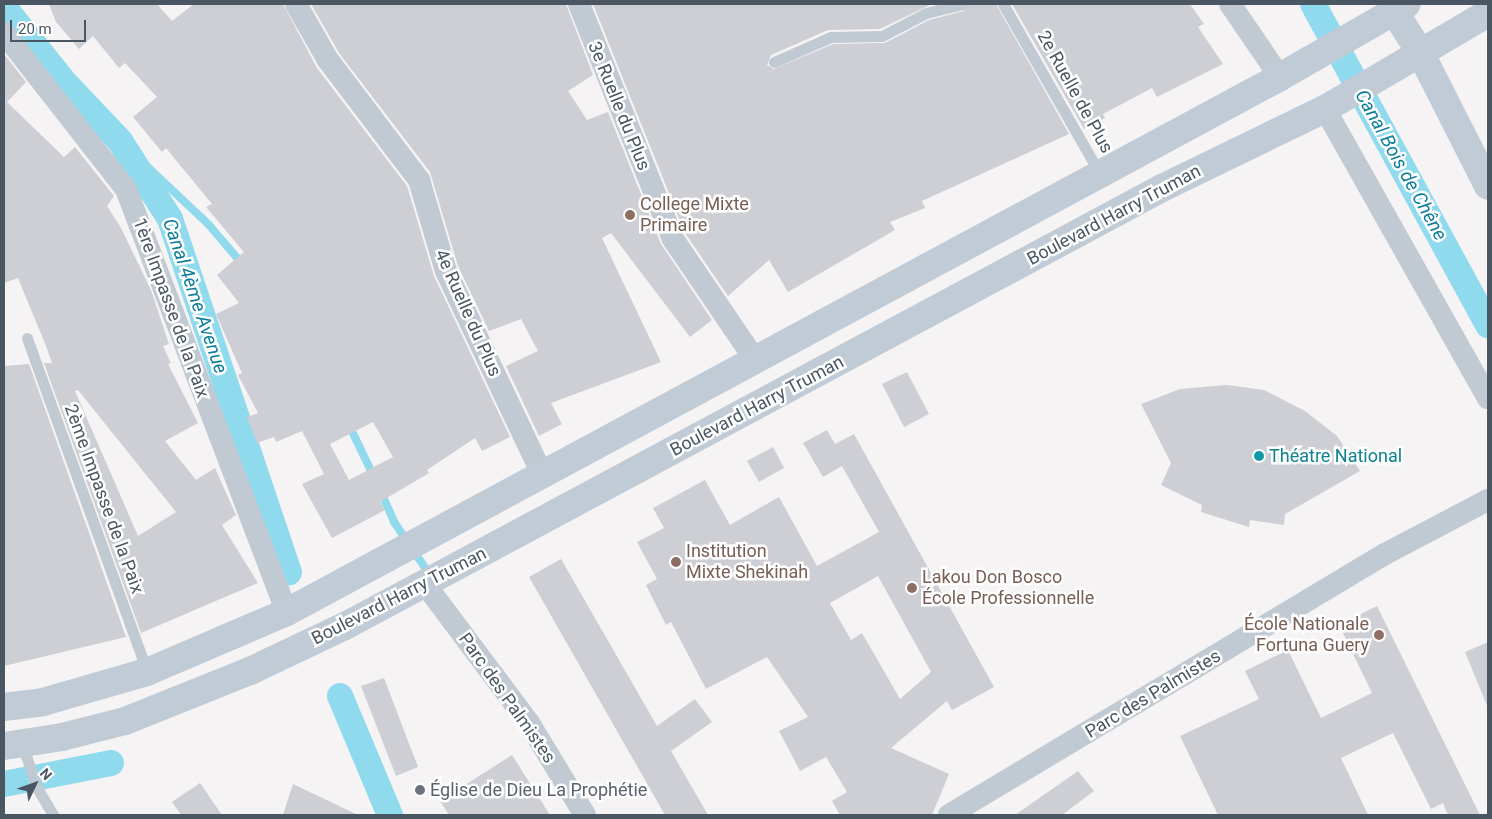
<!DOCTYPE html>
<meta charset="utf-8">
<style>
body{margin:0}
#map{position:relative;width:1492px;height:819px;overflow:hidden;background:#f5f3f3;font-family:Roboto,sans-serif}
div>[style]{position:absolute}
.stream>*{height:8px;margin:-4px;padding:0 4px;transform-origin:4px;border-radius:4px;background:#90daee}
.canal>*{height:26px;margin:-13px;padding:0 13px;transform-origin:13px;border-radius:13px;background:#90daee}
.building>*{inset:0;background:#cdcfd5}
.service>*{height:11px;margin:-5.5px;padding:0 5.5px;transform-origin:5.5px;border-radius:5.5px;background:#c1cad2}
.minor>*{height:22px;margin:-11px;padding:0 11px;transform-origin:11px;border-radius:11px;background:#c1cad2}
.secondary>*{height:28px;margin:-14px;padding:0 14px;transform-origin:14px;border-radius:14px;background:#c1cbd6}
.dots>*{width:14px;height:14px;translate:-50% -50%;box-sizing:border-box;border:2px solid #fff;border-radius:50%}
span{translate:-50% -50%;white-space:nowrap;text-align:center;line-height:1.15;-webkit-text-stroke:5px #fff;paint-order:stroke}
.street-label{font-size:18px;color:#4a5661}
.education-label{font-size:18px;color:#785e54}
.left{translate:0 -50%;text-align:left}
.right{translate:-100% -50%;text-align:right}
.culture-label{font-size:18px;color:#0d838f}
.worship-label{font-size:18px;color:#5b616d}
.water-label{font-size:19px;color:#0c7c9b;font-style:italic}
.frame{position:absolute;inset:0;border:5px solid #4a5661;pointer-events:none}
.north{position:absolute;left:10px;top:759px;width:50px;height:50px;-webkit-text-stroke:4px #fff;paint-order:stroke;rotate:48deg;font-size:14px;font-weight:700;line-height:20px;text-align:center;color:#4a5661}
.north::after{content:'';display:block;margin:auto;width:18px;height:22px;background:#4a5661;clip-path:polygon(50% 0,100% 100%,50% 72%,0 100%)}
.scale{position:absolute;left:10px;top:20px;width:76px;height:22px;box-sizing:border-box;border:2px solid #4a5661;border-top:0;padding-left:6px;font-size:15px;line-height:18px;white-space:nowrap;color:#4a5661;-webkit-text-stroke:4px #fff;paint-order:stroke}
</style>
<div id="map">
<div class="stream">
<i style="left:120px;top:141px;width:122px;rotate:43.3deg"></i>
<i style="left:209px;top:225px;width:54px;rotate:49.5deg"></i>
<i style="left:349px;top:425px;width:58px;rotate:64.3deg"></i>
<i style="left:380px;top:490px;width:35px;rotate:66deg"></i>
<i style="left:394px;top:522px;width:64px;rotate:55.8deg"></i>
</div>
<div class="canal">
<i style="left:1313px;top:4px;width:366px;rotate:61.4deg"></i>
<i style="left:4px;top:7px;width:97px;rotate:51.2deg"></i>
<i style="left:65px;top:83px;width:80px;rotate:46.5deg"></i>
<i style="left:120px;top:141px;width:93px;rotate:57.3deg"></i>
<i style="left:170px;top:219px;width:373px;rotate:71.4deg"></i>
<i style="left:340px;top:696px;width:129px;rotate:67.2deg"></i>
<i style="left:4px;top:784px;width:109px;rotate:-11.1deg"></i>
</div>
<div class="building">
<i style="clip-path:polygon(evenodd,49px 4px,157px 4px,172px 21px,194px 4px,283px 4px,317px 68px,407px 186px,434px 276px,510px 437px,482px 451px,475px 438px,427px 470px,429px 473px,380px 502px,385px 510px,332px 538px,302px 484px,324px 474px,302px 431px,276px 442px,274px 437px,257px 443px,247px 417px,258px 413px,238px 375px,242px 373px,216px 314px,239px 303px,217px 275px,244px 252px,206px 207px,212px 204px,166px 148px,162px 152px,133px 117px,157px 97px,125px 63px,119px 68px,93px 36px,79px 49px,56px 22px,49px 4px,373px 422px,393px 457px,349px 480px,330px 444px,373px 422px)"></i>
<i style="clip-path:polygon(311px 4px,566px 4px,593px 75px,568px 91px,587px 120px,608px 112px,661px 244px,712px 320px,690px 337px,611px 233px,602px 238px,661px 362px,551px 403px,562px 424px,539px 436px,506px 366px,538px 351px,521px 319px,489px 331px,458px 266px,430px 172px,339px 53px)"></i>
<i style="clip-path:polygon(593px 4px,932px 4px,880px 29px,828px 30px,771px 55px,767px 65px,774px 69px,833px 44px,885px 43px,929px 20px,964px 11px,969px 4px,996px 4px,1069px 134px,922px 201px,925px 208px,890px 222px,895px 230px,788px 292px,769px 260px,728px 296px,685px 233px)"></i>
<i style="clip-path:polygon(1012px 4px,1190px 4px,1204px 24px,1198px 27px,1223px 64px,1157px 97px,1152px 88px,1103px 114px,1105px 118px,1084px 129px)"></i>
<i style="clip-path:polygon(evenodd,4px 54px,26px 82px,7px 102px,64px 157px,75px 147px,114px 196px,107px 206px,121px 228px,151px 290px,169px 344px,163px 346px,171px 363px,168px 364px,198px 423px,165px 441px,196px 480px,215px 468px,236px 515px,222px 525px,258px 583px,141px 633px,44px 363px,52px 363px,46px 346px,18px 278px,4px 283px,4px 54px,78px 390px,176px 512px,138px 536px,75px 391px,78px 390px)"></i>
<i style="clip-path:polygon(29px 364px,126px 637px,4px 666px,4px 366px)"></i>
<i style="clip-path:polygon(907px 372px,929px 414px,904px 427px,882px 384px)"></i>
<i style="clip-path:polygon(1227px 385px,1264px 390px,1305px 411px,1337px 436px,1360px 471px,1285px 514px,1284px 525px,1250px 520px,1249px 527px,1201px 512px,1202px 505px,1161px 485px,1171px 463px,1141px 404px,1180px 389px)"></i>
<i style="clip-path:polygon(evenodd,827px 430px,835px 444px,854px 434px,994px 687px,952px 710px,947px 701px,891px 748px,949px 774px,932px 815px,840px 815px,832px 801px,847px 792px,826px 757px,800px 771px,779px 731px,808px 717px,767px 657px,706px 689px,671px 622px,666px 625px,646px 585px,657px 579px,637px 542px,664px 528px,653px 508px,705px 480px,730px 525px,779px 497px,817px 566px,879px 532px,842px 466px,823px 477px,803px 443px,827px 430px,878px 576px,931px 672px,900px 699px,862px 633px,851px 640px,830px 603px,878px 576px)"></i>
<i style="clip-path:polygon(773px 447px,784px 468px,759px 482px,747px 461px)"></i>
<i style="clip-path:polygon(561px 559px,657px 726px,695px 699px,712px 722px,671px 751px,708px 815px,665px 815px,529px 577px)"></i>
<i style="clip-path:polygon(1377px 606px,1480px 815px,1448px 815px,1443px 803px,1431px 809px,1393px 733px,1341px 758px,1368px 815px,1218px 815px,1180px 736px,1259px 699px,1245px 671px,1288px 650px,1321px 718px,1372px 693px,1339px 625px)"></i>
<i style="clip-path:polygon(1488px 642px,1488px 708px,1465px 652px)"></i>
<i style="clip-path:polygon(384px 678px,418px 767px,396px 776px,361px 686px)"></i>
<i style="clip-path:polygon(512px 755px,550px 815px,449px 815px,440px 801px)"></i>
<i style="clip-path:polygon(1078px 771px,1094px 791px,1062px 815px,1015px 815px)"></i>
<i style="clip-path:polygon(200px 783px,222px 815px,181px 815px,172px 802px)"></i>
<i style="clip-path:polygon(293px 784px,358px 815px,283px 815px)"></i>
</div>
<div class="service">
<i style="left:1003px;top:4px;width:193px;rotate:60.3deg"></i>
<i style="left:774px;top:62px;width:62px;rotate:-23.7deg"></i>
<i style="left:831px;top:37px;width:51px;rotate:-1.1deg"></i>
<i style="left:882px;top:36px;width:50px;rotate:-27.6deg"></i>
<i style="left:926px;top:13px;width:37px;rotate:-14deg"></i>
<i style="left:27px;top:338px;width:355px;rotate:70.2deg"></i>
<i style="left:22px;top:744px;width:46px;rotate:71.2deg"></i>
<i style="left:37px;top:788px;width:31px;rotate:59deg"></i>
</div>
<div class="minor">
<i style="left:296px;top:4px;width:64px;rotate:60.3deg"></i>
<i style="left:328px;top:60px;width:151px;rotate:52.8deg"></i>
<i style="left:419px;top:180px;width:95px;rotate:73.5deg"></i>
<i style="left:446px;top:271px;width:225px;rotate:64.7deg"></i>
<i style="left:579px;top:4px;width:253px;rotate:68.2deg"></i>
<i style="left:673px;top:239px;width:148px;rotate:55.8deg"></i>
<i style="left:1230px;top:4px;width:88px;rotate:55.6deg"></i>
<i style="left:4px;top:33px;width:198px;rotate:52deg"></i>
<i style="left:126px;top:189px;width:453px;rotate:69.2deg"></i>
<i style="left:1325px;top:109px;width:332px;rotate:60.6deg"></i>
<i style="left:425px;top:584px;width:174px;rotate:53.2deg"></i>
<i style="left:529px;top:723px;width:108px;rotate:58.7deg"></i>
<i style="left:949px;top:815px;width:508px;rotate:-30.91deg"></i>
<i style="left:1385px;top:554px;width:116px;rotate:-27.7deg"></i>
</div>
<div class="secondary">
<i style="left:1394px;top:11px;width:49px;rotate:57.6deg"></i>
<i style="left:1420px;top:52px;width:150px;rotate:63.1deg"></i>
<i style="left:4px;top:707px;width:39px;rotate:-7deg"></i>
<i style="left:43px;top:702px;width:108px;rotate:-16.1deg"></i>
<i style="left:147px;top:672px;width:152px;rotate:-23.2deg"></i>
<i style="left:287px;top:612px;width:1128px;rotate:-28.31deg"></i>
<i style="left:1280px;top:77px;width:146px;rotate:-29.9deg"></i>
<i style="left:4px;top:746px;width:59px;rotate:-8.8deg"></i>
<i style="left:62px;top:737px;width:65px;rotate:-14.3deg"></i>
<i style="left:125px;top:721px;width:135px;rotate:-21.8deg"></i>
<i style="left:250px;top:671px;width:107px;rotate:-25.4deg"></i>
<i style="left:347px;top:625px;width:925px;rotate:-28.2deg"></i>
<i style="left:1162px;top:188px;width:181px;rotate:-25.9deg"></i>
<i style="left:1325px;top:109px;width:189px;rotate:-30.5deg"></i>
</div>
<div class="dots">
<i style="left:630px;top:215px;background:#8d6e63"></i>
<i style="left:1259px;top:456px;background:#0f9aa8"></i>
<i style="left:676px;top:562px;background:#8d6e63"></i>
<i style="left:912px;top:588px;background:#8d6e63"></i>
<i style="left:1379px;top:635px;background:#8d6e63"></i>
<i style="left:420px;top:790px;background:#6b7280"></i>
</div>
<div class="street-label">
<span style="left:1075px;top:92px;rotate:61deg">2e Ruelle de Plus</span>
<span style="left:619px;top:106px;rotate:68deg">3e Ruelle du Plus</span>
<span style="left:1114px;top:215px;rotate:-28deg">Boulevard Harry Truman</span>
<span style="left:171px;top:308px;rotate:70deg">1ère Impasse de la Paix</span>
<span style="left:468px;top:313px;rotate:66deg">4e Ruelle du Plus</span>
<span style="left:757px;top:406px;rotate:-28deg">Boulevard Harry Truman</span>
<span style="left:104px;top:499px;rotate:70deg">2ème Impasse de la Paix</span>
<span style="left:399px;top:596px;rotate:-27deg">Boulevard Harry Truman</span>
<span style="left:1153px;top:694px;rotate:-31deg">Parc des Palmistes</span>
<span style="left:507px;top:698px;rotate:55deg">Parc des Palmistes</span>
</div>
<div class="education-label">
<span class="left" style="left:640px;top:215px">College Mixte<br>Primaire</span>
<span class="left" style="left:686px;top:562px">Institution<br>Mixte Shekinah</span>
<span class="left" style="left:922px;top:588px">Lakou Don Bosco<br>École Professionnelle</span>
<span class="right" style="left:1369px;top:635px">École Nationale<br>Fortuna Guery</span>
</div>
<div class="culture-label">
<span class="left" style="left:1269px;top:456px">Théatre National</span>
</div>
<div class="worship-label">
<span class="left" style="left:430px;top:790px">Église de Dieu La Prophétie</span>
</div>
<div class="water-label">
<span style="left:1401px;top:165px;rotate:61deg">Canal Bois de Chêne</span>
<span style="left:195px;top:296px;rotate:71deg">Canal 4ème Avenue</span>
</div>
<div class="frame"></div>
<div class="north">N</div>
<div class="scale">20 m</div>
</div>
